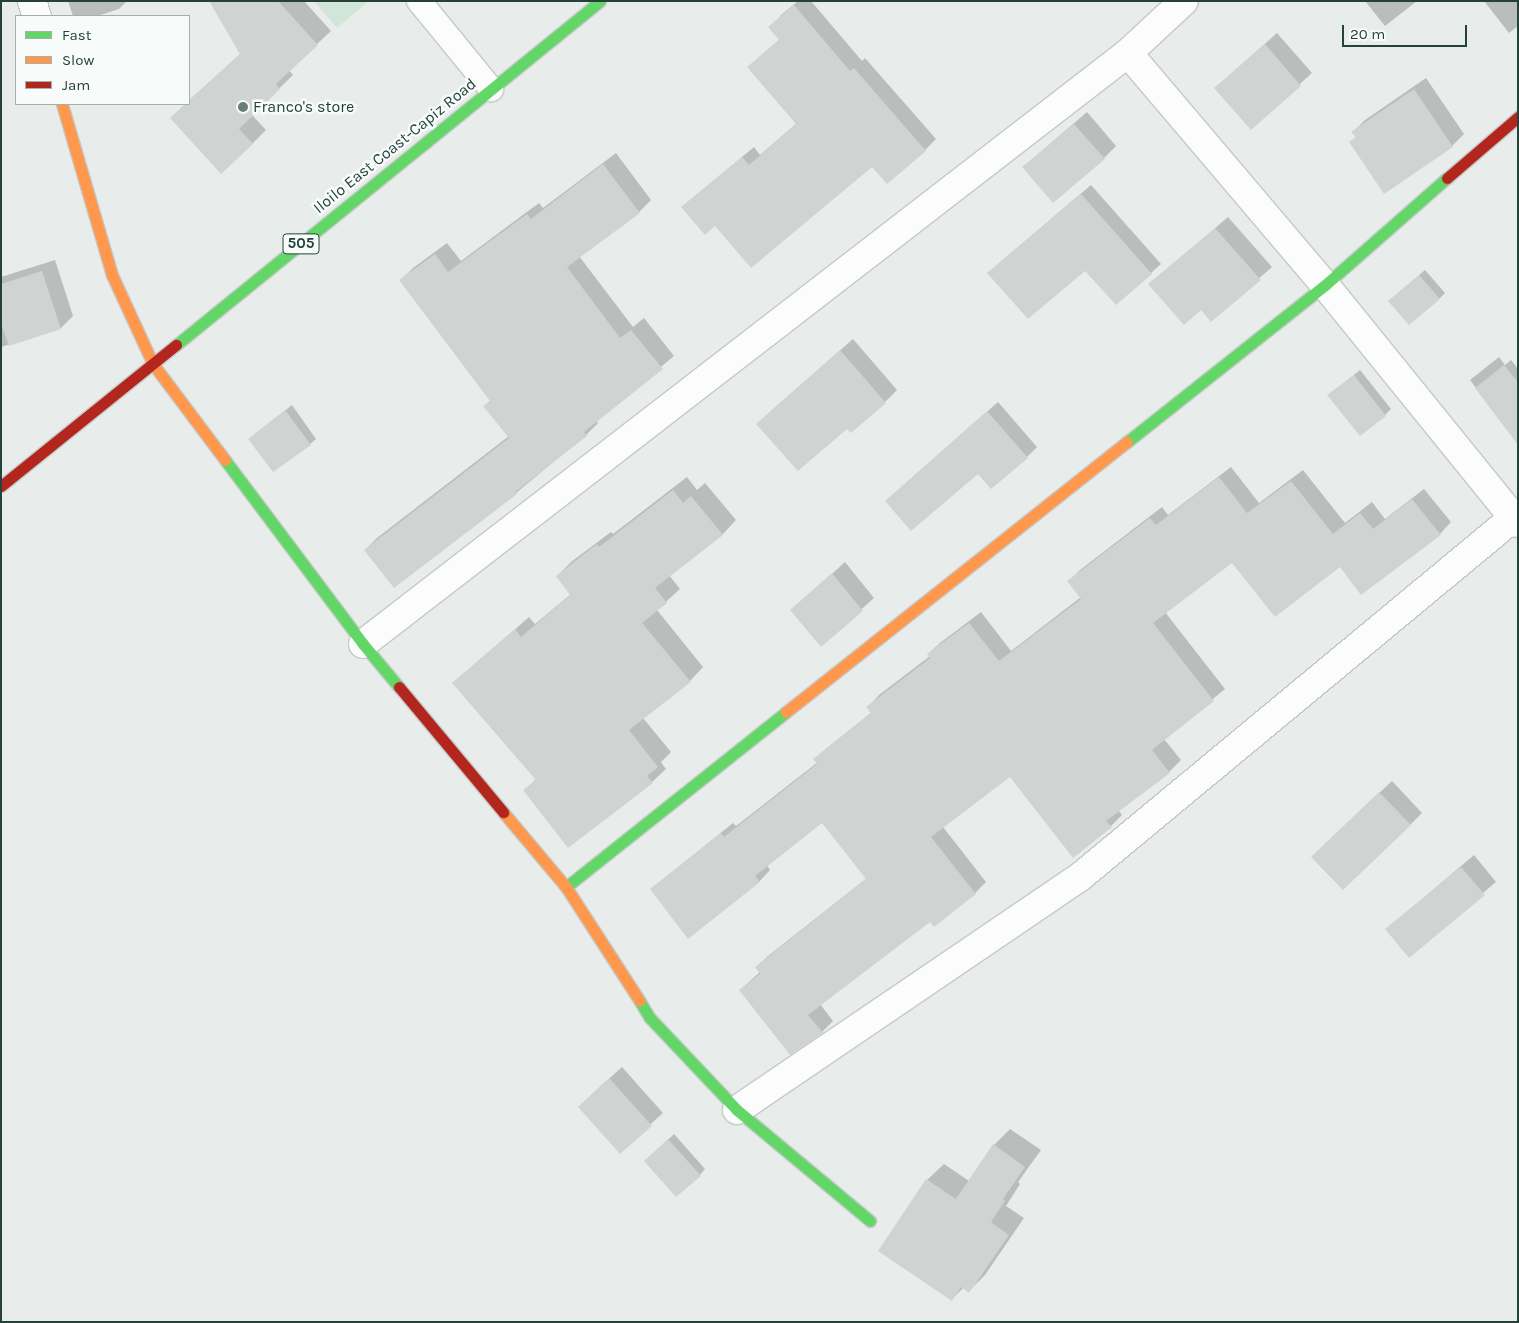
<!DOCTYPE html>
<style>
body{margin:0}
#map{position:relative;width:1519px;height:1323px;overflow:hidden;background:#e8edeb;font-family:Karla,sans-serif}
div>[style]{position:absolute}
.green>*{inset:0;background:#d1e6d8}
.shadow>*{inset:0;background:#0003}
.building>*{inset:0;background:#cfd4d2}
.roads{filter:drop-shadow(1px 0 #c5cac8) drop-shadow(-1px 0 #c5cac8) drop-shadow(0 1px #c5cac8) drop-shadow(0 -1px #c5cac8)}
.lane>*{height:24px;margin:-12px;padding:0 12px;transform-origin:12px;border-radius:12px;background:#fcfcfc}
.street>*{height:28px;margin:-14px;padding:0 14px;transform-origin:14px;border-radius:14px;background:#fcfcfc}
.fast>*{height:11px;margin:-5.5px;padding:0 5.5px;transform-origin:5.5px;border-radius:5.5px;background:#63d668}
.slow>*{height:11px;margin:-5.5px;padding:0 5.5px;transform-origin:5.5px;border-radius:5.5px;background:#ff974d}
.jam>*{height:11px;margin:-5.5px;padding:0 5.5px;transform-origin:5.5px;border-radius:5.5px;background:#b3261e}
.dots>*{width:14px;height:14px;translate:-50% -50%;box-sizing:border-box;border:2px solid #f7fbf9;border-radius:50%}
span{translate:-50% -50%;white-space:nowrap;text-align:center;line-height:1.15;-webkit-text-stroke:5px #f7fbf9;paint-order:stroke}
.shield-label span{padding:1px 4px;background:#f7fbf9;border:1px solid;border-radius:4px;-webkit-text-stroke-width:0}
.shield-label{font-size:15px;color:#24423a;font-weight:700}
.poi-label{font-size:16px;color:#24423a}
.left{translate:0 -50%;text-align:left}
.street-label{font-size:16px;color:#24423a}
.frame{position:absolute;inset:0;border:2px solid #24423a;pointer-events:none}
.legend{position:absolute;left:15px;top:15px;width:175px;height:90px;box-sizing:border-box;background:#f7fbf9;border:1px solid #a3b1ad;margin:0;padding:6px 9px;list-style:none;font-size:15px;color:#24423a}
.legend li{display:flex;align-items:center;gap:10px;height:25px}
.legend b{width:25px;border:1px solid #a3b1ad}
.scale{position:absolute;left:1342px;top:25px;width:125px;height:22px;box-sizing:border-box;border:2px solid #24423a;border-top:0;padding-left:6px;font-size:15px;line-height:18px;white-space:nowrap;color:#24423a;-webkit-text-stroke:4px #f7fbf9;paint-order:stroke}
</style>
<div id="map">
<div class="green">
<i style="clip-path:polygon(314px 1px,369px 1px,337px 28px)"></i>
</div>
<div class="shadow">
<i style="clip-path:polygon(68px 1px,127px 1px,119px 9px,97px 16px,73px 16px)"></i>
<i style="clip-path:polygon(210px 1px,304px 1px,331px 31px,289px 70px,293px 75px,252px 115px,266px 130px,252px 144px,171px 118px,241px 53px)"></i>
<i style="clip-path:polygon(798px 1px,811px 1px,862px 61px,865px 58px,936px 139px,925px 150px,872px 165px,694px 197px,754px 147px,760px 155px,797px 123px,748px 67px,780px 39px,780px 16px)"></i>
<i style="clip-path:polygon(1365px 1px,1417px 1px,1385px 26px)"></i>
<i style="clip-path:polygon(1484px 1px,1518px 1px,1518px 26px,1509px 33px)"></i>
<i style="clip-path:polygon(1277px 33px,1312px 73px,1251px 128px,1215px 88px)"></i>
<i style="clip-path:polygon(1426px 78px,1464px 134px,1452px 146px,1350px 143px,1357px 136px,1353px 132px,1365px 120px)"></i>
<i style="clip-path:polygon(1087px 112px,1116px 146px,1104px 158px,1036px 156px)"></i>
<i style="clip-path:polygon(616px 153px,651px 200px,639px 212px,579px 256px,633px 327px,644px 318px,674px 356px,596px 421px,598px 423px,586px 435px,516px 493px,394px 587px,365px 550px,377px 538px,509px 436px,484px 406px,491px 400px,401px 280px,413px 268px,447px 243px,461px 261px,539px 203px,543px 208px)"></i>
<i style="clip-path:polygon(1091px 185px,1161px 264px,1151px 273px,998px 264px)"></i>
<i style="clip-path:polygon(1228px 217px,1272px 267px,1211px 320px,1201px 308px,1150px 284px)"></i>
<i style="clip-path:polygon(55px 260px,73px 316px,61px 328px,1px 347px,1px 277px)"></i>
<i style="clip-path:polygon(1425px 270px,1445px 293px,1439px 299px,1396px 295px)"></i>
<i style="clip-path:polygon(853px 339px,897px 390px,885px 402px,847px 427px,770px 412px)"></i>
<i style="clip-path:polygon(1499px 357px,1505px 365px,1511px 360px,1518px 369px,1518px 443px,1470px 380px)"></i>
<i style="clip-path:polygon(1360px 370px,1391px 409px,1385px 415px,1329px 395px)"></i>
<i style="clip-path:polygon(998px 402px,1037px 447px,1027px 457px,897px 491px)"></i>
<i style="clip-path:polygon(292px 405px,316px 439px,310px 444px,250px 439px)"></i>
<i style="clip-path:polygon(1231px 467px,1259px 503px,1303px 470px,1345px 523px,1372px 502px,1385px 519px,1424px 489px,1451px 522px,1440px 534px,1340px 566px,1232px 561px,1165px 612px,1225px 689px,1164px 739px,1181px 760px,1169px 772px,1118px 810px,1122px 815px,1111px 826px,1010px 775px,943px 827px,986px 882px,975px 893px,930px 920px,820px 1004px,833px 1021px,822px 1032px,740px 990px,760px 972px,756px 967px,768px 956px,867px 878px,822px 821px,767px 865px,770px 870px,759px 882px,651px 889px,733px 823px,736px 826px,818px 762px,815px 759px,827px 748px,872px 712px,868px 707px,879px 695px,930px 656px,928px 654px,940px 643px,981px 612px,1011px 651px,1081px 597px,1069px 581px,1080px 570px,1162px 507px,1168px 515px)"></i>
<i style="clip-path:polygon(687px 477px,697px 490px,705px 483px,736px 520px,723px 534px,669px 575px,680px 589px,657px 610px,703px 667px,690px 681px,643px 718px,671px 752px,661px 762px,666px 769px,652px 782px,524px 791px,537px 778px,454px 683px,529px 617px,535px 624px,571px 594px,557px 576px,571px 562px,611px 532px,613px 534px)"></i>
<i style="clip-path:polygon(845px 562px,874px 598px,821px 645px,792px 610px)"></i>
<i style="clip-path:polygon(1392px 781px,1422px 813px,1410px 825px,1324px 845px)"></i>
<i style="clip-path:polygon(1474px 855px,1496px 882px,1409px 956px,1387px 929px)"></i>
<i style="clip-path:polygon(622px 1067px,663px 1113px,620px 1152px,591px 1095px)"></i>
<i style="clip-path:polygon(1010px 1129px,1041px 1150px,1018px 1182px,1020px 1184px,1006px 1206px,1024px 1218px,985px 1275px,969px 1291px,963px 1288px,952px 1299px,927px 1180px,944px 1164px,969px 1181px,994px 1145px)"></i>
<i style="clip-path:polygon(674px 1134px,705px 1169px,700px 1175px,651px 1156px)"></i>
</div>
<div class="building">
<i style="clip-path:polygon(209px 1px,278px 1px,318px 45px,276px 84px,280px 89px,239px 129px,253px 144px,221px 174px,170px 118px,185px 104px,189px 104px,189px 100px,240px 54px)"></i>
<i style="clip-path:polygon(794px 5px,850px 71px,854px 68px,926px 151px,887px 184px,872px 167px,751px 268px,715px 226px,705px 235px,681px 207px,742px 157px,749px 165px,796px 124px,747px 67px,779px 40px,768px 27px)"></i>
<i style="clip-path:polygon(1265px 44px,1301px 86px,1251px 130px,1214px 88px)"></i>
<i style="clip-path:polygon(1414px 89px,1453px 147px,1384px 194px,1349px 142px,1356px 137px,1351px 132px)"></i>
<i style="clip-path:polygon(1074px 124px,1105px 159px,1053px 203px,1022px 167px)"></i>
<i style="clip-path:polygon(603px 164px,640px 213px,567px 267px,620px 338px,631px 330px,663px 369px,584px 432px,587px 436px,515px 492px,517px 494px,394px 588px,364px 550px,509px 438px,483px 406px,490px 401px,399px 280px,435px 254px,448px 272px,527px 214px,531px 219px)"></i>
<i style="clip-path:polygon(1081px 194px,1152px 274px,1116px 305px,1085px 271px,1028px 319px,987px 273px)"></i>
<i style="clip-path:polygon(1215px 228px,1261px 280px,1211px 322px,1201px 310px,1184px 325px,1148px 284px)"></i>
<i style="clip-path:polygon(42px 271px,61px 329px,9px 346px,1px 324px,1px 284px)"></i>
<i style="clip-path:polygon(1419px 275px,1440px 299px,1409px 325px,1388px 301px)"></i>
<i style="clip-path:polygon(840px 350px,886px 403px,851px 433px,847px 429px,798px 471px,756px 424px)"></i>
<i style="clip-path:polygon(1504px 365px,1518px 382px,1518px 445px,1475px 388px)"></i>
<i style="clip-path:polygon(1354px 375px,1386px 416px,1360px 436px,1327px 395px)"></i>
<i style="clip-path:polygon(285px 410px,311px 445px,273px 472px,248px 439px)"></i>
<i style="clip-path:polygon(987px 411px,1028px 458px,991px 489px,978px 474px,911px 531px,885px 501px)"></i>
<i style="clip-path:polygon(1219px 477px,1247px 513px,1291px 481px,1333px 534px,1360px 513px,1373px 529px,1412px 499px,1441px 535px,1361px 595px,1340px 567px,1275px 617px,1232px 563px,1153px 623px,1214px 701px,1152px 750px,1170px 773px,1106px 821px,1112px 827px,1073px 858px,1010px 777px,931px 837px,976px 894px,934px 927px,930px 922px,808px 1015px,823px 1033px,790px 1055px,739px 990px,760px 974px,755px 967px,866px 879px,822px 823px,755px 876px,760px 882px,688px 939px,650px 889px,721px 833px,724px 837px,817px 764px,813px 759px,871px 713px,866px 707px,930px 658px,927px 654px,969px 623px,999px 661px,1081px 599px,1067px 581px,1150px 518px,1156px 525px)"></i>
<i style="clip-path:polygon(673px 490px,683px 503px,691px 496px,723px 535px,655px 588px,667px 603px,642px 623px,691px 682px,629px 730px,658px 767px,647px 776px,653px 783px,568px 848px,523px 790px,536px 780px,452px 683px,515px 629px,521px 637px,570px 595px,556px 576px,597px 544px,599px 547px)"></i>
<i style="clip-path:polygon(832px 573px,863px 611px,821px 647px,790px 610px)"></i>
<i style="clip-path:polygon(1379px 792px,1411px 825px,1343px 890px,1311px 857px)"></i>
<i style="clip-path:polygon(1461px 867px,1485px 895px,1409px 958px,1385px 929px)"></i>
<i style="clip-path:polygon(609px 1078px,652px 1126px,620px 1154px,578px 1107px)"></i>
<i style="clip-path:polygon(668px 1139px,701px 1176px,676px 1197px,644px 1161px)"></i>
<i style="clip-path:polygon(993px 1144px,1025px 1167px,1003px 1199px,1005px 1201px,991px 1222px,1009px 1235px,969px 1293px,961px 1287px,952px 1301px,878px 1251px,926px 1179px,956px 1199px)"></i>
</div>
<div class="roads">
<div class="lane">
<i style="left:419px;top:1px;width:114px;rotate:50.7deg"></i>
</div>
<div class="street">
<i style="left:32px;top:1px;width:16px;rotate:72deg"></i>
<i style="left:1128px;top:53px;width:304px;rotate:49.7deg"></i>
<i style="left:1325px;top:285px;width:306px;rotate:51deg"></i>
<i style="left:363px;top:644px;width:967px;rotate:-37.69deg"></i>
<i style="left:1128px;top:53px;width:76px;rotate:-42.9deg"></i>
<i style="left:737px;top:1110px;width:415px;rotate:-34.2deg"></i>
<i style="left:1080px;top:877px;width:562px;rotate:-39.66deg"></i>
</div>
<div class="fast">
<i style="left:176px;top:345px;width:546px;rotate:-39.05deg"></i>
<i style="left:1127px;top:442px;width:253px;rotate:-38.4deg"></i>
<i style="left:1325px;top:285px;width:162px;rotate:-41.3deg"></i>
<i style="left:225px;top:460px;width:230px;rotate:53.1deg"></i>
<i style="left:363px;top:644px;width:56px;rotate:50.1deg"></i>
<i style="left:566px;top:887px;width:281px;rotate:-38.5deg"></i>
<i style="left:639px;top:1000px;width:21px;rotate:59deg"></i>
<i style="left:650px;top:1018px;width:127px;rotate:46.6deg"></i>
<i style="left:737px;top:1110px;width:173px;rotate:39.8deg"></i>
</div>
<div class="slow">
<i style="left:62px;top:104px;width:178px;rotate:73.7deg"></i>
<i style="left:112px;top:275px;width:98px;rotate:65.3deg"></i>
<i style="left:153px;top:364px;width:120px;rotate:53.1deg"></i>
<i style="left:786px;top:712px;width:435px;rotate:-38.4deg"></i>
<i style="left:503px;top:812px;width:98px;rotate:50deg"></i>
<i style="left:566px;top:887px;width:135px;rotate:57.1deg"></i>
</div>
<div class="jam">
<i style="left:1447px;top:178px;width:94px;rotate:-40.7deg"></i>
<i style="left:1px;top:486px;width:225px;rotate:-38.9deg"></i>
<i style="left:399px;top:687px;width:163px;rotate:50.2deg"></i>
</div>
</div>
<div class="dots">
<i style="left:243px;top:107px;background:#697e78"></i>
</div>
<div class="shield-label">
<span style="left:301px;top:244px">505</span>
</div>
<div class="poi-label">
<span class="left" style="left:253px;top:107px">Franco's store</span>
</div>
<div class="street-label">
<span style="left:395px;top:146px;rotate:-39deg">Iloilo East Coast-Capiz Road</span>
</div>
<div class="frame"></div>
<ul class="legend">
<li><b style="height:6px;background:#63d668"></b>Fast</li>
<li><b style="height:6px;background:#ff974d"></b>Slow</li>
<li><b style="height:6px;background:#b3261e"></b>Jam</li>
</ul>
<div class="scale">20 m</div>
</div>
